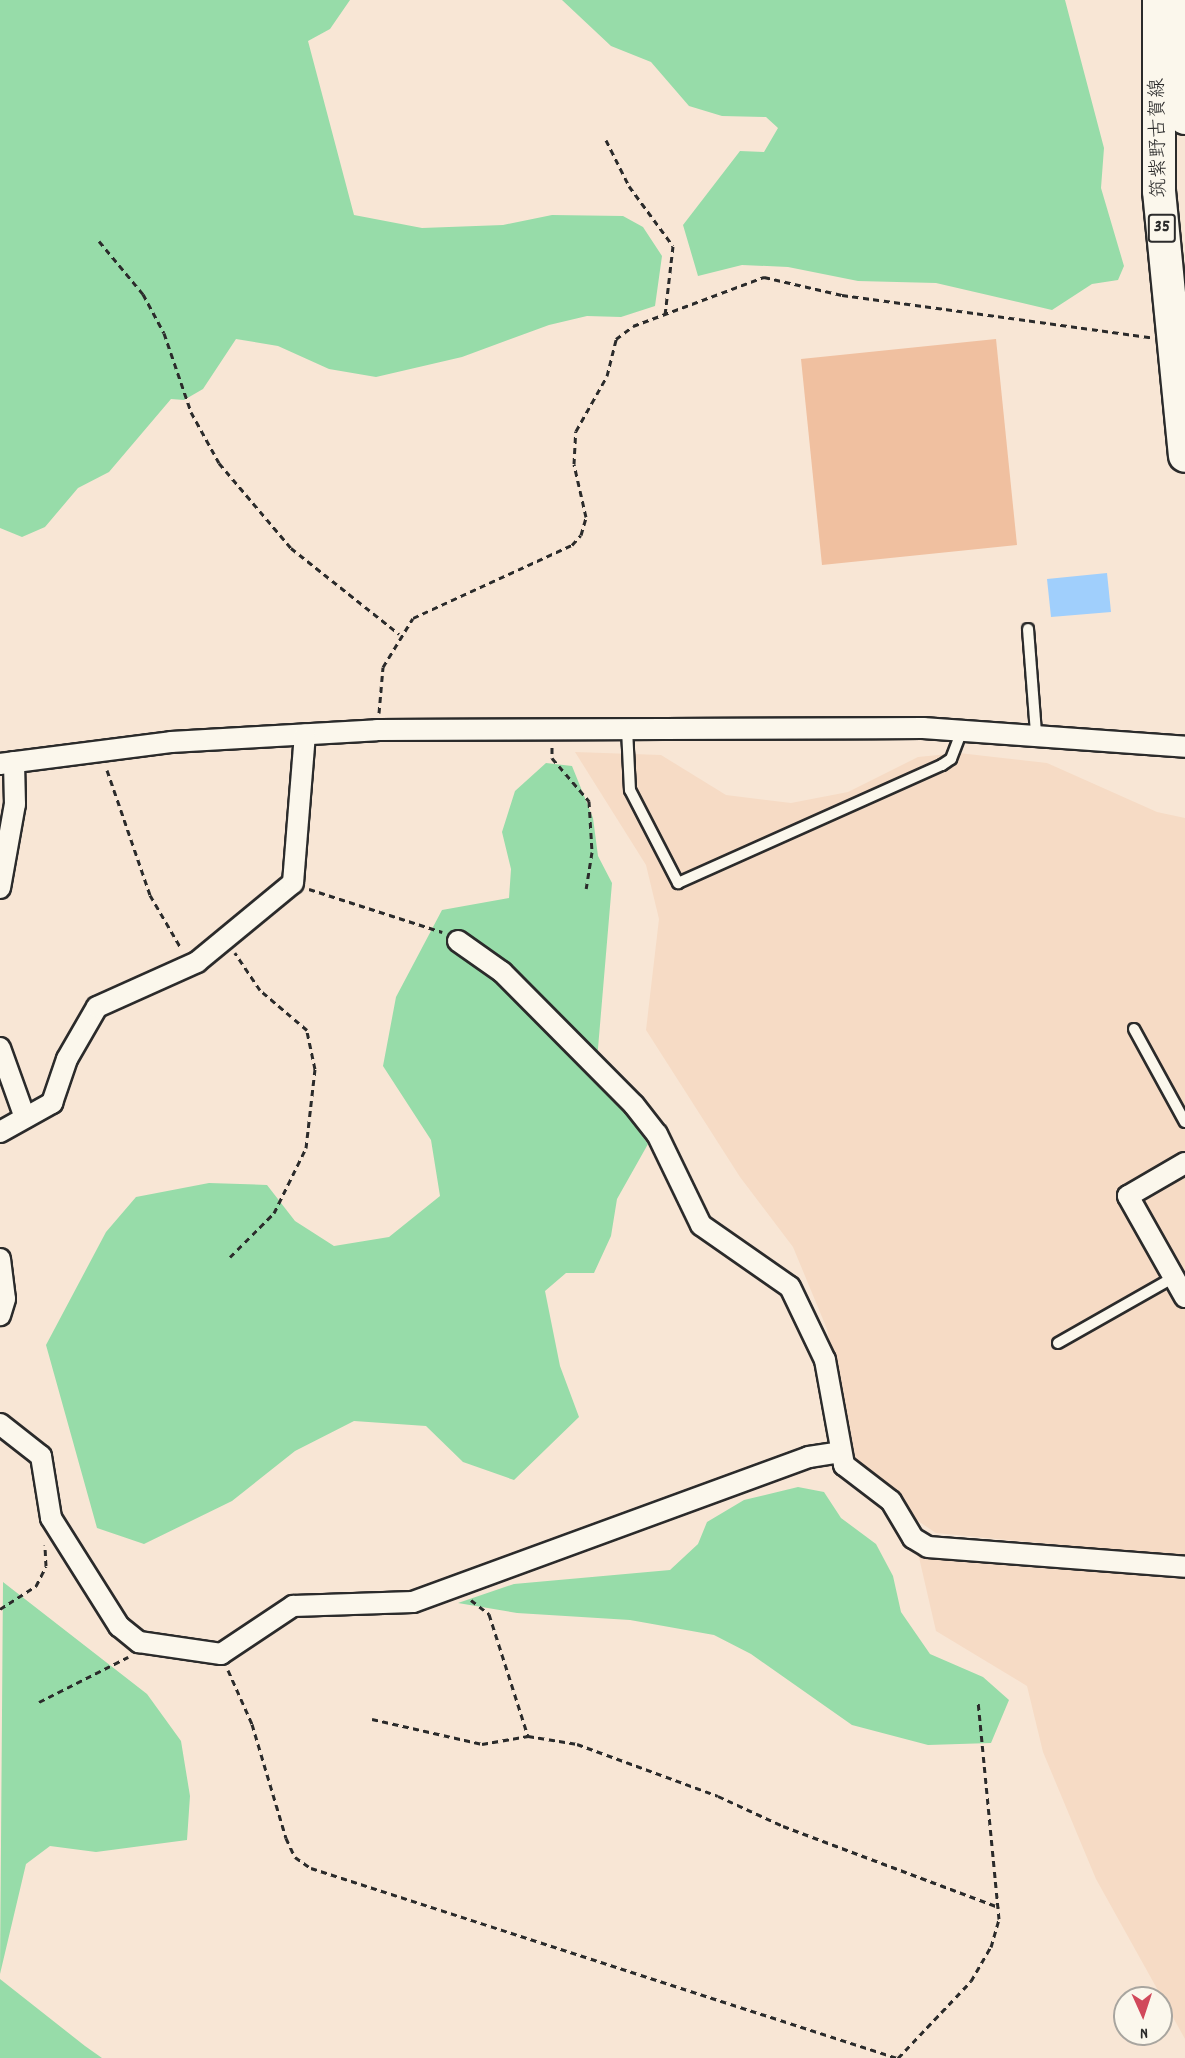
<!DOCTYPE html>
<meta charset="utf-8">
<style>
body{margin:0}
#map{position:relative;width:1185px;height:2058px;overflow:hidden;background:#f8e6d5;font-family:Dekko,"Klee One",sans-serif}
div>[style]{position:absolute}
.built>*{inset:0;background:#f6dbc5}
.green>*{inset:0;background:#97dca9}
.water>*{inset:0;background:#a0cffc}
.building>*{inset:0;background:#f0c0a0}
.path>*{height:3px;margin-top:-1.5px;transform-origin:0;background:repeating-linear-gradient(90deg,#2b2b2b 0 6px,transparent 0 10.5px)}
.roads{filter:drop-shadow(2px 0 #2b2b2b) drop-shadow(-2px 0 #2b2b2b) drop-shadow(0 2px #2b2b2b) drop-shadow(0 -2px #2b2b2b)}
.service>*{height:10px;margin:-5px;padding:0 5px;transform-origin:5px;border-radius:5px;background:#fbf7ec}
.minor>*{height:20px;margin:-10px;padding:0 10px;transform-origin:10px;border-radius:10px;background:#fbf7ec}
.primary>*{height:32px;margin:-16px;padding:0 16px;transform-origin:16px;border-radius:16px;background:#fbf7ec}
span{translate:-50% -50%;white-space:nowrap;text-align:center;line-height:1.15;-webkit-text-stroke:6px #fbf7ec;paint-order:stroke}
.shield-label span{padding:2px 4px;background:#fbf7ec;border:2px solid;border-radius:4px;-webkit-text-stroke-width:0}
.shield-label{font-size:18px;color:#2b2b2b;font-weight:700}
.street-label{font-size:20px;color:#2b2b2b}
.north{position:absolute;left:1113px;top:1986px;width:60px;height:60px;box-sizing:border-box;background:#fbf7ec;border:2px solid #a8a59f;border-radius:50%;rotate:177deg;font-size:16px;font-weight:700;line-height:24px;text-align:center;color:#2b2b2b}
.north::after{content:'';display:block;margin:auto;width:21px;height:27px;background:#d1495b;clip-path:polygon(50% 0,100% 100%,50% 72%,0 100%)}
</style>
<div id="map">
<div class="built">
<i style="clip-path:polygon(575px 752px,661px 755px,726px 795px,791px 803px,848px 792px,918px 757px,959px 753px,1047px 763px,1157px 812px,1185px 818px,1185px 1557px,936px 1533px,912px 1517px,897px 1494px,854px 1468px,827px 1329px,793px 1247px,740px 1177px,646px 1030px,659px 919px,646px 865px)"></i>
<i style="clip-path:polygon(918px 1553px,1185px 1575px,1185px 2039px,1096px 1879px,1043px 1752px,1027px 1686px,936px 1631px)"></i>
</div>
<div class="green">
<i style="clip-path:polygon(0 0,350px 0,330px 29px,308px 41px,354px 215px,422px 228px,503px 225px,552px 215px,623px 216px,643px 227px,662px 256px,655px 306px,621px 317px,587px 316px,549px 325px,462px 357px,376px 377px,329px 369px,278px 346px,236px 339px,203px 389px,184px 400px,171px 399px,109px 472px,78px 488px,45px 527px,22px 537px,0 528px)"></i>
<i style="clip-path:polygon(562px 0,1065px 0,1104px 148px,1101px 188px,1124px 266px,1118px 280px,1092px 284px,1052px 310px,936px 283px,858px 281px,788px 267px,742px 265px,698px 276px,683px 225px,740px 151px,764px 152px,778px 128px,766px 117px,722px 116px,689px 106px,651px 62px,611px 46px)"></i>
<i style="clip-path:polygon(546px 763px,572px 766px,593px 818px,598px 856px,612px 883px,596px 1072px,648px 1144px,617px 1199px,611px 1236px,594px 1273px,566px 1273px,545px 1291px,560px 1366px,579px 1417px,514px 1480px,463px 1462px,426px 1426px,354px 1421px,295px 1451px,232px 1501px,144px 1544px,97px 1528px,46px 1345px,106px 1232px,136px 1197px,209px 1183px,267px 1185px,295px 1221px,334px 1246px,389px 1237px,440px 1196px,431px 1140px,383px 1066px,396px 997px,442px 910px,509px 898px,511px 869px,502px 832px,515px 791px)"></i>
<i style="clip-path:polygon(798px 1487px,824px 1492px,841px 1518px,876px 1544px,893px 1576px,901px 1612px,930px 1654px,983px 1677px,1009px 1700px,991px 1743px,928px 1745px,852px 1725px,751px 1654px,714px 1635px,630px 1620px,517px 1613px,458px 1603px,514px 1584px,670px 1570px,698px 1544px,707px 1522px,744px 1500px)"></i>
<i style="clip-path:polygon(3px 1582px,147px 1694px,181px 1741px,190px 1796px,187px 1840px,96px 1852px,50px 1846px,26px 1864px,0 1974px)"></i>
<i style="clip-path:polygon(0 1979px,85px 2046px,102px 2058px,0 2058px)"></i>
</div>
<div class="water">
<i style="clip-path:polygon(1107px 573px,1111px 612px,1051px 617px,1047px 579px)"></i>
</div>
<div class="building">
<i style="clip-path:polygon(996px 339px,1017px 545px,822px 565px,801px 359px)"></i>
</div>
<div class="path">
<i style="left:606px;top:140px;width:51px;rotate:63.4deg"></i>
<i style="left:629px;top:186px;width:74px;rotate:53.7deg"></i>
<i style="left:673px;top:246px;width:69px;rotate:96.6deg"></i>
<i style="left:99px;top:241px;width:69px;rotate:50.3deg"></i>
<i style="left:143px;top:294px;width:44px;rotate:61.7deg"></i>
<i style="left:164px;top:333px;width:83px;rotate:71.1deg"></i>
<i style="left:191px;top:412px;width:58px;rotate:61.2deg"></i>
<i style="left:219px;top:463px;width:111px;rotate:49.7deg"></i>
<i style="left:291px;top:548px;width:138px;rotate:38.5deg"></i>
<i style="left:379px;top:713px;width:46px;rotate:-85deg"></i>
<i style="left:383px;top:667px;width:57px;rotate:-58.5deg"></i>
<i style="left:413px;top:618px;width:175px;rotate:-24.7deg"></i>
<i style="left:572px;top:545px;width:13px;rotate:-48deg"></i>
<i style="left:581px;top:535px;width:19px;rotate:-74deg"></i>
<i style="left:586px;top:517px;width:54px;rotate:-102.8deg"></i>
<i style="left:574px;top:464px;width:33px;rotate:-87deg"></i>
<i style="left:576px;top:431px;width:63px;rotate:-60.6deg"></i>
<i style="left:607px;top:376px;width:38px;rotate:-76deg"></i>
<i style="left:616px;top:339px;width:21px;rotate:-37deg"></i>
<i style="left:633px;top:326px;width:140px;rotate:-20.5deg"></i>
<i style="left:764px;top:277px;width:80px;rotate:13deg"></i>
<i style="left:842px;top:295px;width:311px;rotate:7.8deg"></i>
<i style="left:552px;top:747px;width:11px;rotate:90deg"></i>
<i style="left:552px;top:758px;width:57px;rotate:49.3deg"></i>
<i style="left:589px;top:801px;width:51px;rotate:86.6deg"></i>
<i style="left:592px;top:852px;width:37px;rotate:99deg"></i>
<i style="left:107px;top:770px;width:132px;rotate:71deg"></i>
<i style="left:150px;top:895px;width:61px;rotate:59.7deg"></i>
<i style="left:309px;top:889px;width:140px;rotate:17.9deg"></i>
<i style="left:230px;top:1257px;width:62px;rotate:-45deg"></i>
<i style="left:274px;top:1213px;width:72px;rotate:-63.8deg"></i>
<i style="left:306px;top:1148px;width:80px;rotate:-83.5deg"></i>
<i style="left:315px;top:1069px;width:40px;rotate:-102deg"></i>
<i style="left:307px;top:1030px;width:62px;rotate:-139.6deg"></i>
<i style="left:260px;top:990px;width:45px;rotate:-124deg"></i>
<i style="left:471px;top:1600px;width:23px;rotate:38deg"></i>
<i style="left:489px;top:1614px;width:128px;rotate:72.3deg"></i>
<i style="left:528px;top:1736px;width:50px;rotate:9.3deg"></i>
<i style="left:577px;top:1744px;width:150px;rotate:20.2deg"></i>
<i style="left:718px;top:1796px;width:72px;rotate:24.8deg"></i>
<i style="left:783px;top:1826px;width:231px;rotate:20.6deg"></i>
<i style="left:0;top:1609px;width:43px;rotate:-32.6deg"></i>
<i style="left:36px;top:1586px;width:22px;rotate:-63deg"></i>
<i style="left:46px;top:1566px;width:21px;rotate:-93deg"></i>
<i style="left:228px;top:1670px;width:59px;rotate:66deg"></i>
<i style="left:252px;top:1724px;width:119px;rotate:73.4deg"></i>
<i style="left:286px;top:1838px;width:21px;rotate:65deg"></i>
<i style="left:295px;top:1857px;width:19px;rotate:35deg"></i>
<i style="left:311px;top:1868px;width:616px;rotate:17.96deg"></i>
<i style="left:39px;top:1702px;width:100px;rotate:-26.8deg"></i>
<i style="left:372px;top:1719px;width:113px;rotate:12.8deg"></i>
<i style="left:482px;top:1744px;width:47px;rotate:-9.9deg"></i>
<i style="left:898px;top:2058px;width:106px;rotate:-46.5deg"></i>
<i style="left:971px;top:1981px;width:39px;rotate:-60deg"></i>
<i style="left:991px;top:1947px;width:29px;rotate:-74deg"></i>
<i style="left:999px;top:1919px;width:218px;rotate:-95.5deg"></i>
</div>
<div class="roads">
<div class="service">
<i style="left:1028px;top:629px;width:104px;rotate:85.6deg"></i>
<i style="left:627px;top:729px;width:61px;rotate:87.2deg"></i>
<i style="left:630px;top:790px;width:105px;rotate:62.7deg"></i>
<i style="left:678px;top:883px;width:289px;rotate:-24.1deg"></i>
<i style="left:942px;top:765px;width:11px;rotate:-34deg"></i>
<i style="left:951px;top:759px;width:31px;rotate:-69deg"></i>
<i style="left:1134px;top:1029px;width:106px;rotate:61.3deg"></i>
<i style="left:1058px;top:1343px;width:133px;rotate:-29.6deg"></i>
</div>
<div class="minor">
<i style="left:0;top:764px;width:172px;rotate:-7.3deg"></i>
<i style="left:171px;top:742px;width:206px;rotate:-3.3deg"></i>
<i style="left:377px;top:730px;width:546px;rotate:-0.21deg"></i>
<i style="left:923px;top:728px;width:263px;rotate:4.1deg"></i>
<i style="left:0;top:888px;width:85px;rotate:-79.9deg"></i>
<i style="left:15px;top:804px;width:42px;rotate:-91.4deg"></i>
<i style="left:458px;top:941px;width:54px;rotate:35.2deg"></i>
<i style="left:502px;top:972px;width:187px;rotate:45.2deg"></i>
<i style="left:634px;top:1105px;width:37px;rotate:52deg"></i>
<i style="left:657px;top:1134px;width:101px;rotate:64.2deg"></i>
<i style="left:701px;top:1225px;width:108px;rotate:34.9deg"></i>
<i style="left:790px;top:1287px;width:81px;rotate:64.4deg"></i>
<i style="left:825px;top:1360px;width:107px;rotate:79.7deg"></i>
<i style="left:844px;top:1465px;width:59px;rotate:37.5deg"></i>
<i style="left:891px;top:1501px;width:43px;rotate:59.3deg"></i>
<i style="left:913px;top:1538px;width:17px;rotate:31deg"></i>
<i style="left:928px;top:1547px;width:258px;rotate:4.4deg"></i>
<i style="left:0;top:1048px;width:74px;rotate:70.3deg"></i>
<i style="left:0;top:1132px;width:60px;rotate:-29.1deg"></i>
<i style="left:52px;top:1103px;width:46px;rotate:-71.2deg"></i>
<i style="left:67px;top:1059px;width:60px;rotate:-60deg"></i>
<i style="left:97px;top:1007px;width:110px;rotate:-24.2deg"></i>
<i style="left:197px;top:962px;width:124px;rotate:-39.5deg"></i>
<i style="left:293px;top:883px;width:149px;rotate:-85.4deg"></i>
<i style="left:1185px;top:1163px;width:66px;rotate:149.9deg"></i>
<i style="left:1128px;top:1196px;width:116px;rotate:60.6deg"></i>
<i style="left:0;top:1259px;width:40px;rotate:82.9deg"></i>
<i style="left:5px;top:1299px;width:17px;rotate:107deg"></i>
<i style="left:0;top:1424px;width:52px;rotate:38deg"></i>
<i style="left:41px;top:1456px;width:63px;rotate:80.8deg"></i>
<i style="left:51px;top:1518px;width:128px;rotate:57.8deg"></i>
<i style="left:119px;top:1626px;width:26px;rotate:39deg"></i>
<i style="left:139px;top:1642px;width:83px;rotate:8.3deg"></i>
<i style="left:221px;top:1654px;width:87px;rotate:-33.7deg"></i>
<i style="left:293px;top:1606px;width:120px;rotate:-1.9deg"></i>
<i style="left:413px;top:1602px;width:422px;rotate:-20.1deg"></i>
<i style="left:809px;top:1457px;width:30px;rotate:-9deg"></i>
</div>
<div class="primary">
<i style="left:1159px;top:0;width:191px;rotate:90deg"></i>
<i style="left:1159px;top:191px;width:266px;rotate:84.4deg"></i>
<i style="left:1183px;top:0;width:118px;rotate:89deg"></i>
</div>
</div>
<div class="shield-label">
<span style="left:1162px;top:228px">35</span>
</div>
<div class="street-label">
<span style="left:1160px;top:138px;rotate:-91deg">筑紫野古賀線</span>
</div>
<div class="north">N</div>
</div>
